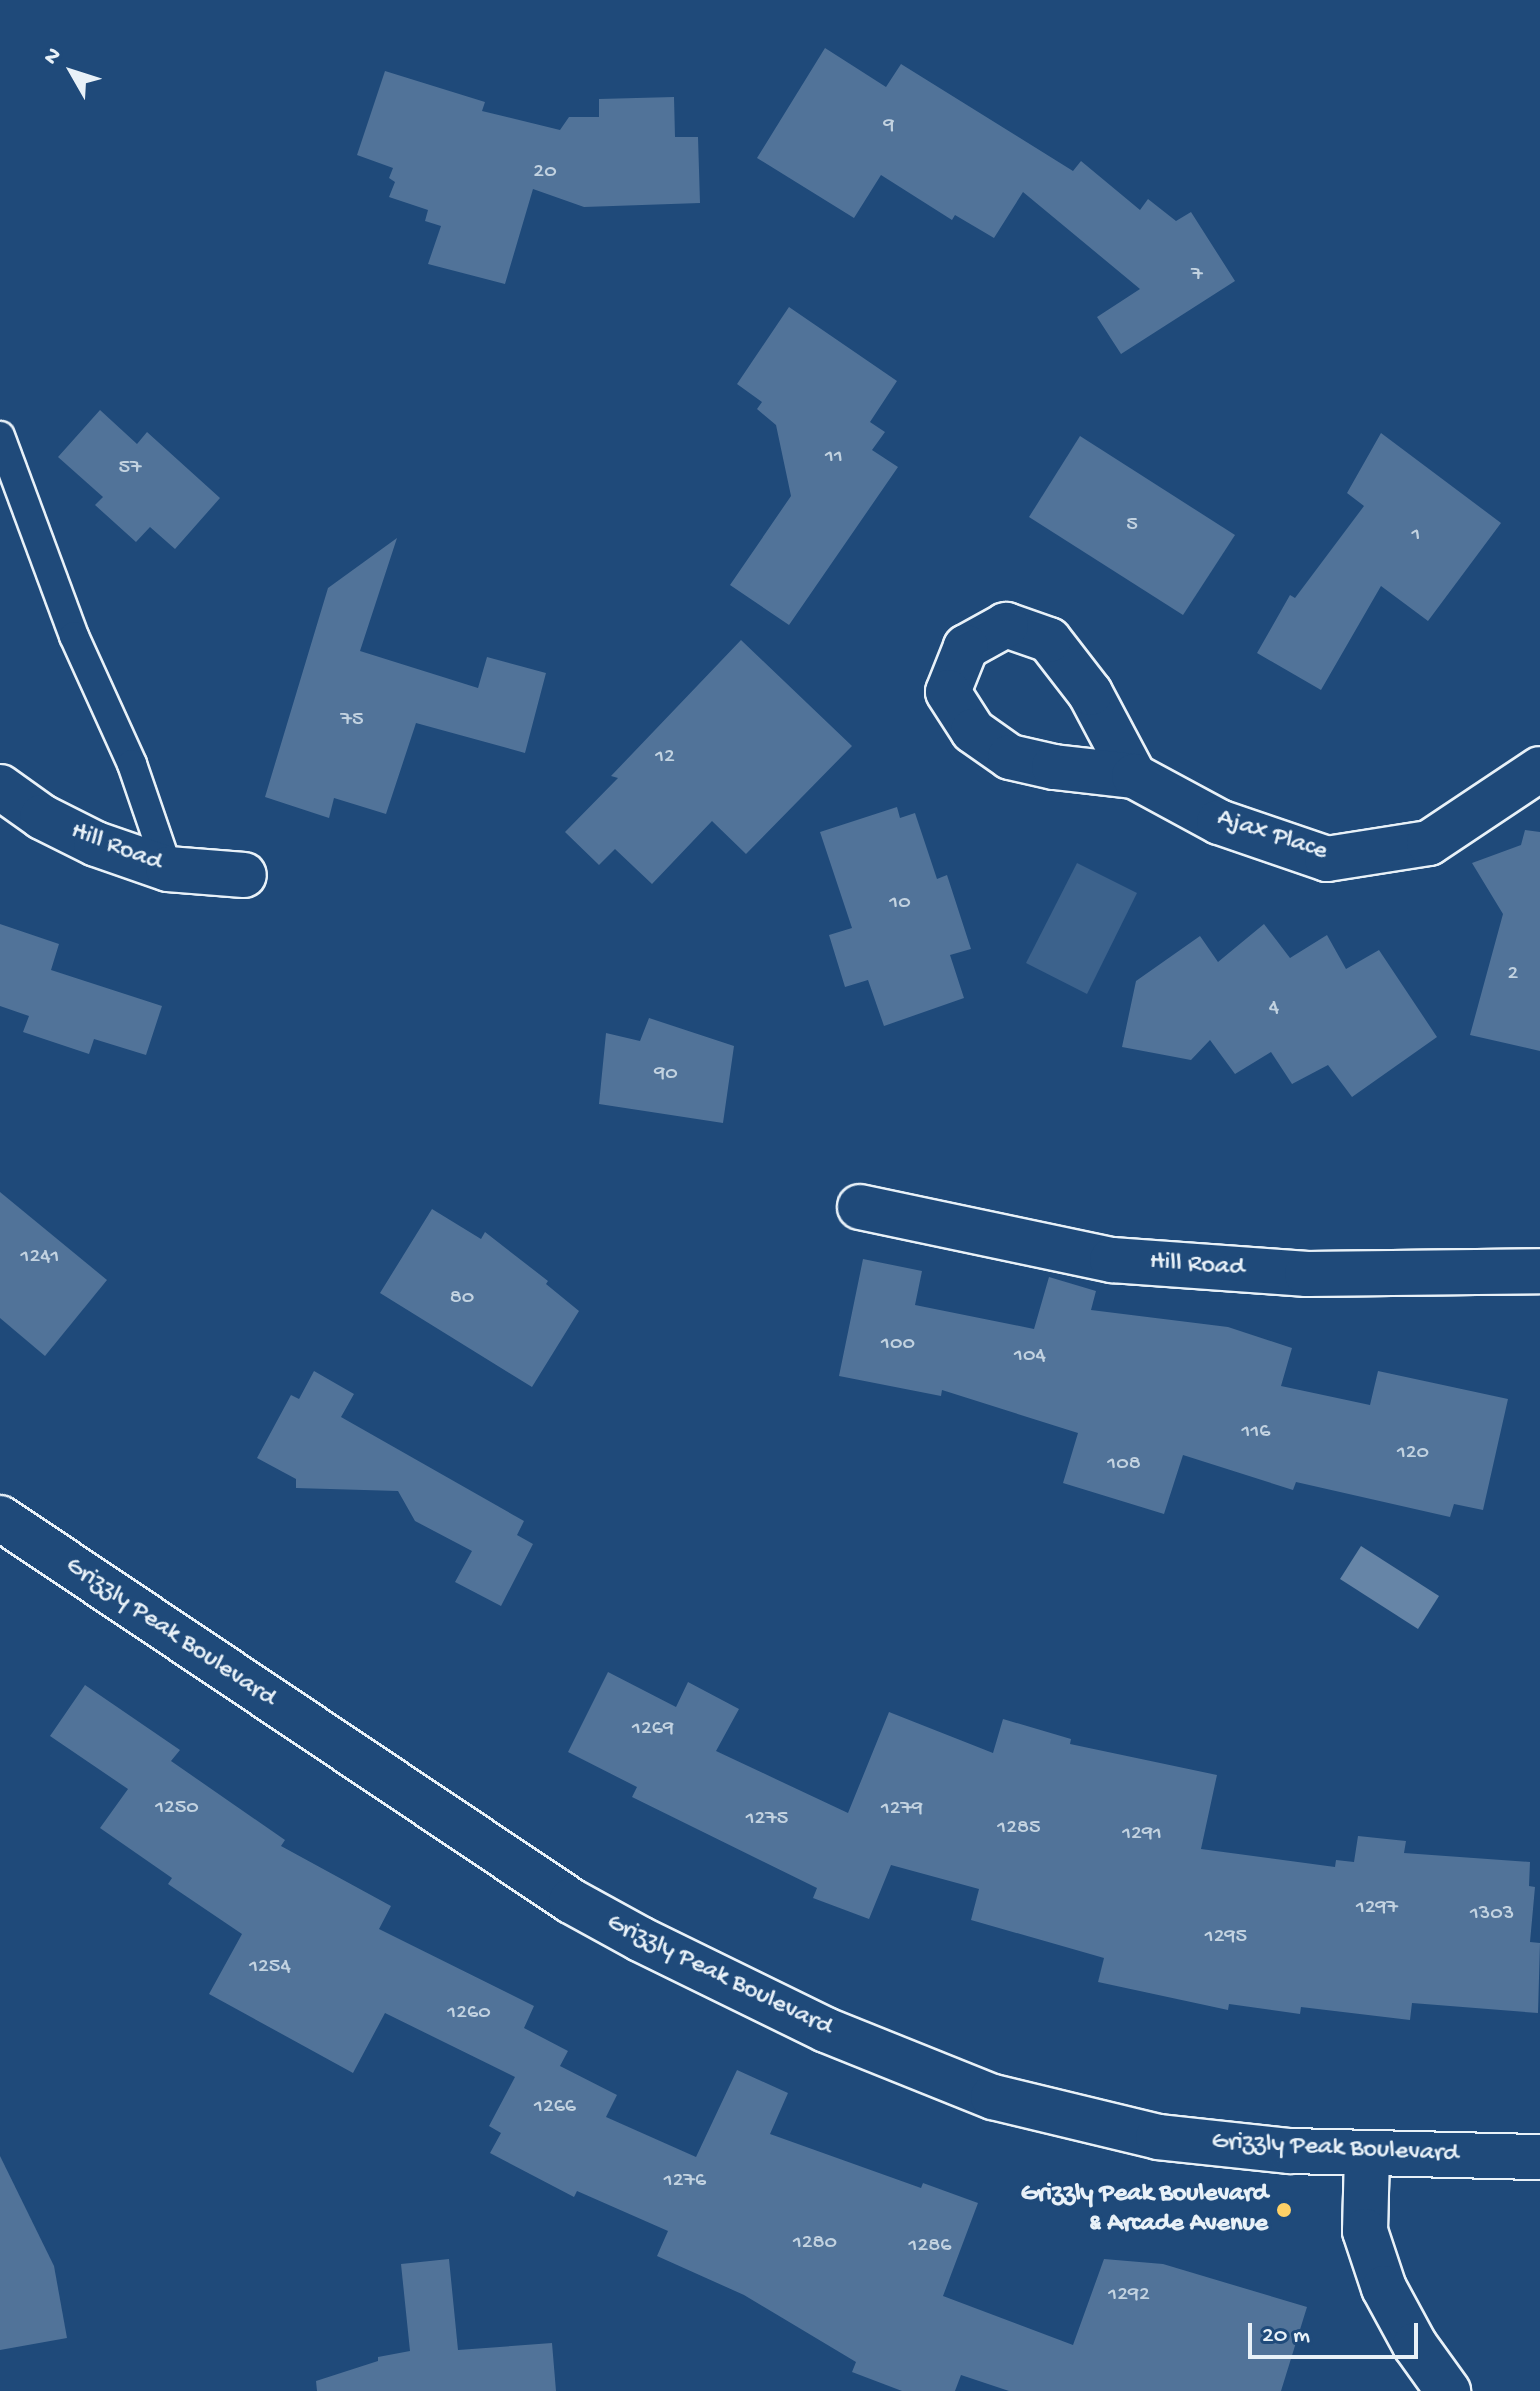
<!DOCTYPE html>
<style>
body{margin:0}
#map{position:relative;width:1540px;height:2391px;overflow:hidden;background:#1f4a7a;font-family:"Gochi Hand",sans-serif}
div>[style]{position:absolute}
.green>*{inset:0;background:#3c628c}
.water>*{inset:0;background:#6685a7}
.building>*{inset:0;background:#517399}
.roads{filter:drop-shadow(2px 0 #e8f1f8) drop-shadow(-2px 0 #e8f1f8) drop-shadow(0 2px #e8f1f8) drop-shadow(0 -2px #e8f1f8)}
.service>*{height:28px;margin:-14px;padding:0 14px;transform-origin:14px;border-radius:14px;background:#1f4a7a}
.minor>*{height:44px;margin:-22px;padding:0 22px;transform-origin:22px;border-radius:22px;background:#1f4a7a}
.tertiary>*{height:44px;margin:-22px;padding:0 22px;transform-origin:22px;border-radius:22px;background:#1f4a7a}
.dots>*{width:22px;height:22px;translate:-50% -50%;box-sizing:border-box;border:4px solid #1f4a7a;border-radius:50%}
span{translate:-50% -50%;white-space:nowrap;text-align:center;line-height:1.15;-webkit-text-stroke:6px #1f4a7a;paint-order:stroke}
.number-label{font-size:22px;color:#c2d2e0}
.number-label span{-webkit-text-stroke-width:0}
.street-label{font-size:26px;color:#e8f1f8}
.poi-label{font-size:26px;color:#e8f1f8;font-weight:700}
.right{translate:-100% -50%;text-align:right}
.north{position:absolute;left:32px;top:32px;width:80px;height:80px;-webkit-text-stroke:6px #1f4a7a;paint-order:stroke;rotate:309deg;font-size:22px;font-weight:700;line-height:32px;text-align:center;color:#e8f1f8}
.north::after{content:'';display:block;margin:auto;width:28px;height:36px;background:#e8f1f8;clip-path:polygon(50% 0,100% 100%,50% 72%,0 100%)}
.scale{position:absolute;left:1248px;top:2323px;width:170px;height:36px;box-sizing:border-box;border:4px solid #e8f1f8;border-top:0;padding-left:10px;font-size:24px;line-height:28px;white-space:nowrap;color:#e8f1f8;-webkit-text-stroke:6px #1f4a7a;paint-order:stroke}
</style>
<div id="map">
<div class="green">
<i style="clip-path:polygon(1077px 863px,1137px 893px,1087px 994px,1026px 963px)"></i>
</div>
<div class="water">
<i style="clip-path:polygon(1361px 1546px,1439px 1596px,1418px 1629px,1340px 1579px)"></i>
</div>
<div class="building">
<i style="clip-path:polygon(825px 48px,886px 87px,901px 64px,1073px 171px,1081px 161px,1140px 210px,1148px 199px,1176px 221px,1191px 212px,1235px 281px,1121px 354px,1097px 317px,1140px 289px,1023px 192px,994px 238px,955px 215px,952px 220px,881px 175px,854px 218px,757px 158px)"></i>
<i style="clip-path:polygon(385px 71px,485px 102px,482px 111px,560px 130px,569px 117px,599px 117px,599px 99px,674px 97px,675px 137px,698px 137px,700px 203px,584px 207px,533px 189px,505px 284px,428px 264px,441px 226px,425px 221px,428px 210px,389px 197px,395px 182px,389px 178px,393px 168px,357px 155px)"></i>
<i style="clip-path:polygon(789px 307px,897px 381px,870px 422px,885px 432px,872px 450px,898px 467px,789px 625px,730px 585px,791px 496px,776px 425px,757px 409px,762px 402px,737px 384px)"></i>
<i style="clip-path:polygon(100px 410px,137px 444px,147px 432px,220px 498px,175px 549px,150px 527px,136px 542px,95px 505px,103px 497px,58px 457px)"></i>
<i style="clip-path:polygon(1381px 433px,1501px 523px,1428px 621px,1381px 586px,1321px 690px,1257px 653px,1290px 595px,1295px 598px,1364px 506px,1347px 493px)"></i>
<i style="clip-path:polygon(1080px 436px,1235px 535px,1183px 615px,1029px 517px)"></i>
<i style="clip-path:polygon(397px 538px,360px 651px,478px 688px,487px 657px,546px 673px,525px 753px,416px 723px,386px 814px,334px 798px,329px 818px,265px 797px,328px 588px)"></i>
<i style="clip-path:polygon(741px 640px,852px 746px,746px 854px,712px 821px,652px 884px,615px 849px,599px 865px,565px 832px,618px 778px,611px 776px)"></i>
<i style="clip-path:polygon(897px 807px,900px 818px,915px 813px,937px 879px,947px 875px,971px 949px,950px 955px,964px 998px,884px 1026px,868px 980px,845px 987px,829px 935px,852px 928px,820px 832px)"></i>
<i style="clip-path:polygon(1525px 830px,1540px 832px,1540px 1051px,1470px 1035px,1503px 914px,1472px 863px,1521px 845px)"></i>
<i style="clip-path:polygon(0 924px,59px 944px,51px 970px,162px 1006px,146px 1055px,94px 1039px,89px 1054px,23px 1032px,29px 1016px,0 1006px)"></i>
<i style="clip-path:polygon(1264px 924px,1290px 958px,1327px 935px,1346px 969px,1379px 950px,1437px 1037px,1352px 1097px,1328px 1065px,1292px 1084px,1271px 1052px,1235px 1074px,1210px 1040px,1191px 1060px,1122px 1047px,1136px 981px,1200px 936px,1218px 962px)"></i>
<i style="clip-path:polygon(649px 1018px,734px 1046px,723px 1123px,599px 1104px,606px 1033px,640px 1041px)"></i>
<i style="clip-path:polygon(0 1192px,107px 1280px,45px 1356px,0 1318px)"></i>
<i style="clip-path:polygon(432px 1209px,481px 1239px,485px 1232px,548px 1281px,546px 1284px,579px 1311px,532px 1387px,380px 1293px)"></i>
<i style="clip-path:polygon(863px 1259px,922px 1271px,915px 1305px,1034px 1329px,1049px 1277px,1096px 1291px,1091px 1310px,1228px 1327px,1292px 1348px,1281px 1386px,1370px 1405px,1378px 1371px,1508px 1399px,1483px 1510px,1454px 1504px,1450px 1517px,1296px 1482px,1293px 1490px,1183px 1455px,1164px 1514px,1063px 1483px,1078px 1433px,942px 1390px,941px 1396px,839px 1376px)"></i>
<i style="clip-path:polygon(314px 1371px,354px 1394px,341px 1417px,524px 1521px,517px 1535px,533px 1544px,501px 1606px,455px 1582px,472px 1551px,415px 1521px,398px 1491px,296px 1488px,296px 1479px,257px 1458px,291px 1395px,299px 1399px)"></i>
<i style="clip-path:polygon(608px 1672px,676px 1707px,688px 1682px,739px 1709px,716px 1751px,848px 1813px,889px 1712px,993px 1753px,1003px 1719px,1071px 1739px,1070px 1744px,1217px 1775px,1201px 1849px,1335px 1867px,1336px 1860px,1354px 1862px,1358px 1836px,1406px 1841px,1404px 1853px,1530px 1862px,1529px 1886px,1535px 1887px,1530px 1942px,1540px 1943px,1538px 2013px,1412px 2003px,1410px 2020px,1301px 2007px,1300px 2014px,1229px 2004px,1228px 2010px,1098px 1982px,1104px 1958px,971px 1920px,979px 1889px,891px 1865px,869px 1919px,813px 1898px,817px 1888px,632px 1797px,637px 1787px,568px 1752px)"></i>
<i style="clip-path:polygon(85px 1685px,180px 1750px,171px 1761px,285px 1840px,281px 1846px,391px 1906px,379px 1929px,534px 2006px,524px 2028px,568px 2051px,560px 2066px,617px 2095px,606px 2117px,696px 2157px,737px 2070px,788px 2093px,770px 2134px,921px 2188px,923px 2183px,978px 2203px,943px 2296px,1073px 2345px,1104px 2259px,1163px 2264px,1307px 2307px,1281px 2391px,1009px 2391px,961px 2375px,955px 2391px,902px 2391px,852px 2372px,856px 2362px,744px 2295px,657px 2256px,668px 2231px,577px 2191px,574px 2197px,490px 2153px,501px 2133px,489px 2126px,515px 2077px,385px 2013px,353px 2073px,209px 1994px,242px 1934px,168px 1884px,172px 1878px,100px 1828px,128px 1789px,50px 1736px)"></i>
<i style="clip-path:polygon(0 2156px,54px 2266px,67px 2338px,0 2350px)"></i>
<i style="clip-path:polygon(449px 2259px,458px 2350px,552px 2343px,556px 2391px,317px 2391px,316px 2381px,378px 2361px,378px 2357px,410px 2351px,401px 2264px)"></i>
</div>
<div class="roads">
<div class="service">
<i style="left:0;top:436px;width:213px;rotate:69.7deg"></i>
<i style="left:74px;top:636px;width:141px;rotate:65.6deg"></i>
<i style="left:132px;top:764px;width:111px;rotate:71.1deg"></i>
</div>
<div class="minor">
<i style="left:1134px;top:776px;width:94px;rotate:-117.9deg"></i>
<i style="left:1090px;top:693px;width:67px;rotate:-127.7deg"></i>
<i style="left:1049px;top:640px;width:46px;rotate:-160.8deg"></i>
<i style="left:1006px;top:625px;width:46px;rotate:151.2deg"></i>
<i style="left:966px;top:647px;width:48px;rotate:111.8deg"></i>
<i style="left:948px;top:692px;width:46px;rotate:57.3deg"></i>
<i style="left:973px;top:731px;width:45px;rotate:35.1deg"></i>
<i style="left:1010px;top:757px;width:45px;rotate:12.8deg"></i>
<i style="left:1054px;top:767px;width:81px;rotate:6.4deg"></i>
<i style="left:1134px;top:776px;width:97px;rotate:28.4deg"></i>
<i style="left:1219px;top:822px;width:114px;rotate:18.9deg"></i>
<i style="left:1327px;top:859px;width:103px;rotate:-8.9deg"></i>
<i style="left:1429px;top:843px;width:133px;rotate:-33.7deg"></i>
<i style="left:0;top:787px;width:52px;rotate:35.5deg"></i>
<i style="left:42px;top:817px;width:60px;rotate:26.6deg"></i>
<i style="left:96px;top:844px;width:76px;rotate:19.1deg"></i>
<i style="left:168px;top:869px;width:76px;rotate:4.5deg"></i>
<i style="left:860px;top:1207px;width:258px;rotate:11.9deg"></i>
<i style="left:1112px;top:1260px;width:196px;rotate:4.1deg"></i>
<i style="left:1307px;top:1274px;width:233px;rotate:-0.7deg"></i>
<i style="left:1367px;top:2155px;width:76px;rotate:91.5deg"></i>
<i style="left:1365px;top:2231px;width:60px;rotate:71.6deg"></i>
<i style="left:1384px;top:2288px;width:65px;rotate:61.5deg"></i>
<i style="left:1415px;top:2345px;width:57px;rotate:54.3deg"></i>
</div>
<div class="tertiary">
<i style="left:0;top:1518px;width:688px;rotate:33.85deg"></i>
<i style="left:571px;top:1901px;width:79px;rotate:28.8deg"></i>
<i style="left:640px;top:1939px;width:207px;rotate:26.1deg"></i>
<i style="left:826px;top:2030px;width:180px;rotate:21.9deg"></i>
<i style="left:993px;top:2097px;width:170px;rotate:13.6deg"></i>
<i style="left:1158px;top:2137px;width:133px;rotate:6.1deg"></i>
<i style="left:1290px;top:2151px;width:250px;rotate:1.4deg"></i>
</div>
</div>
<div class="dots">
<i style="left:1284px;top:2210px;background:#ffd166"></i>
</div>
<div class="number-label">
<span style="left:889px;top:127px">9</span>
<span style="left:545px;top:173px">20</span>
<span style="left:1197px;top:276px">7</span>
<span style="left:834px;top:458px">11</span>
<span style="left:130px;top:469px">57</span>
<span style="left:1132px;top:526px">5</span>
<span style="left:1416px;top:536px">1</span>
<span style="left:352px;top:721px">75</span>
<span style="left:665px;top:758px">12</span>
<span style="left:900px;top:904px">10</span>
<span style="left:1513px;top:975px">2</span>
<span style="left:1274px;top:1009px">4</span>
<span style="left:666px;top:1075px">90</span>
<span style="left:40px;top:1258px">1241</span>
<span style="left:462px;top:1299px">80</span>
<span style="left:898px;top:1345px">100</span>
<span style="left:1030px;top:1357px">104</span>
<span style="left:1256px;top:1433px">116</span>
<span style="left:1413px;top:1454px">120</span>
<span style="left:1124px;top:1465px">108</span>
<span style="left:653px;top:1730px">1269</span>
<span style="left:177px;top:1809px">1250</span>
<span style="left:902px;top:1810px">1279</span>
<span style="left:767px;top:1820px">1275</span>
<span style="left:1019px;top:1829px">1285</span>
<span style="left:1142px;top:1835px">1291</span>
<span style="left:1377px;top:1909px">1297</span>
<span style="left:1492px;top:1915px">1303</span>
<span style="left:1226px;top:1938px">1295</span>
<span style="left:270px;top:1968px">1254</span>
<span style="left:469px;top:2014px">1260</span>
<span style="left:555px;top:2108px">1266</span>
<span style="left:685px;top:2182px">1276</span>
<span style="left:815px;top:2244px">1280</span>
<span style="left:930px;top:2247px">1286</span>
<span style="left:1129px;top:2296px">1292</span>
</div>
<div class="street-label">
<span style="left:1272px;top:836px;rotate:18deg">Ajax Place</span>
<span style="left:116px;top:848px;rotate:21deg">Hill Road</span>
<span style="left:1197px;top:1266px;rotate:4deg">Hill Road</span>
<span style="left:170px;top:1633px;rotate:34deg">Grizzly Peak Boulevard</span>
<span style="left:719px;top:1976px;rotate:26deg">Grizzly Peak Boulevard</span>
<span style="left:1335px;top:2149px;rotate:3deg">Grizzly Peak Boulevard</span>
</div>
<div class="poi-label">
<span class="right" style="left:1268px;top:2210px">Grizzly Peak Boulevard<br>&amp; Arcade Avenue</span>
</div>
<div class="north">N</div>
<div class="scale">20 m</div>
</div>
